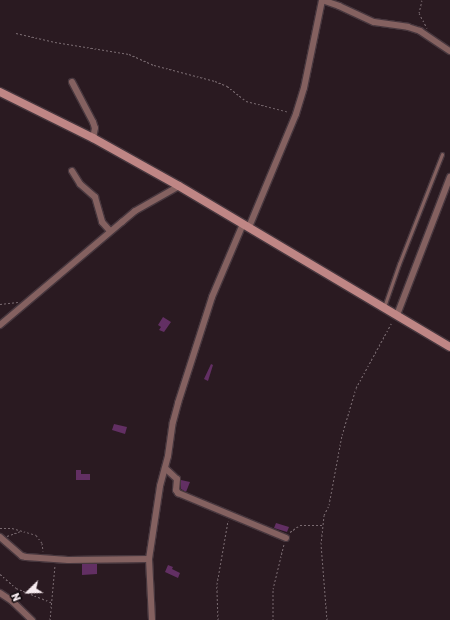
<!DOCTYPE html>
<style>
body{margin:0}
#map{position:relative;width:450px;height:620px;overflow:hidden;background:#2a1a21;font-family:Rubik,sans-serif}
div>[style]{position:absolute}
.building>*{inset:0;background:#622f63}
.path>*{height:1px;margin-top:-0.5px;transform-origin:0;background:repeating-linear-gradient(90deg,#796a70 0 2px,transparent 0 4px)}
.roads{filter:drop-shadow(1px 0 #47373e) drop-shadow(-1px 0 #47373e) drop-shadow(0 1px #47373e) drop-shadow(0 -1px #47373e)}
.lane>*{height:3px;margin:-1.5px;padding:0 1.5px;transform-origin:1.5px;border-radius:1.5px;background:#846160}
.street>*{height:6px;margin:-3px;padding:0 3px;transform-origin:3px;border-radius:3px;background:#846160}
.secondary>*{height:8px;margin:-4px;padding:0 4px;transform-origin:4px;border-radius:4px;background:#bf8685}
span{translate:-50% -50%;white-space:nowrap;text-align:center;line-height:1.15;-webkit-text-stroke:4px #0e070a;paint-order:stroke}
.north{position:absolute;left:8px;top:572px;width:40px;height:40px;-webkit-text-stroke:3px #0e070a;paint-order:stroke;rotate:247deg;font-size:11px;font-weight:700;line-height:16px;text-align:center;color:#f7ebef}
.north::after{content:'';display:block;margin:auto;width:14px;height:18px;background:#f7ebef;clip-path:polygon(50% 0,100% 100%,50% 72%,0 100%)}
</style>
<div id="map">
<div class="building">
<i style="clip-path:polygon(163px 317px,171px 322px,164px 332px,159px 330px,161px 327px,158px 325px)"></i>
<i style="clip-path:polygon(211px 364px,213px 365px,208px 381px,204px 379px)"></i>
<i style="clip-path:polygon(114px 424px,127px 427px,125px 434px,112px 430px)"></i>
<i style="clip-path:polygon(76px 470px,81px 470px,81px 474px,90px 474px,90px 480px,76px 480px)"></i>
<i style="clip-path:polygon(181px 480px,190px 482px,186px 492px,181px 489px)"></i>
<i style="clip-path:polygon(276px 523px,289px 527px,287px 532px,274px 528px)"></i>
<i style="clip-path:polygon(82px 564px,97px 564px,97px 574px,82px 575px)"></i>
<i style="clip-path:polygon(168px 565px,173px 567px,172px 569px,180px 573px,178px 578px,165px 572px)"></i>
</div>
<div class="path">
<i style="left:422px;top:0;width:13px;rotate:103deg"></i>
<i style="left:419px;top:13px;width:17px;rotate:62deg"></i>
<i style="left:16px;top:33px;width:40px;rotate:13deg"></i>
<i style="left:55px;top:42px;width:75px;rotate:9.2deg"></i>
<i style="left:129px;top:54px;width:27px;rotate:24deg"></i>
<i style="left:154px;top:65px;width:63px;rotate:14.7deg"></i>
<i style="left:215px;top:81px;width:13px;rotate:23deg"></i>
<i style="left:227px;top:86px;width:24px;rotate:38deg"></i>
<i style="left:246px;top:101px;width:44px;rotate:14.3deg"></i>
<i style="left:0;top:304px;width:18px;rotate:-6deg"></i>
<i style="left:0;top:528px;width:12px"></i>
<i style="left:12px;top:528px;width:25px;rotate:16deg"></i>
<i style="left:36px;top:535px;width:10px;rotate:53deg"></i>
<i style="left:42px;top:543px;width:8px;rotate:83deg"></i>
<i style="left:290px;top:532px;width:12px;rotate:-35deg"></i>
<i style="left:300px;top:525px;width:22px"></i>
<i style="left:7px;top:536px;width:15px;rotate:-20deg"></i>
<i style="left:0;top:574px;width:21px;rotate:41deg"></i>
<i style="left:16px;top:588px;width:38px;rotate:22deg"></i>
<i style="left:50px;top:620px;width:55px;rotate:-84.8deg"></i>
<i style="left:218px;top:620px;width:36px;rotate:-92deg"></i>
<i style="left:217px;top:584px;width:64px;rotate:-80.1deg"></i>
<i style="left:273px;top:620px;width:31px;rotate:-90deg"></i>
<i style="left:273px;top:589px;width:46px;rotate:-76.3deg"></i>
<i style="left:327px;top:620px;width:76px;rotate:-94.5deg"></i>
<i style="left:321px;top:544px;width:29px;rotate:-84deg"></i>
<i style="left:324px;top:515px;width:11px;rotate:-63deg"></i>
<i style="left:329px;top:505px;width:71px;rotate:-79.5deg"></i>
<i style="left:342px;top:435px;width:49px;rotate:-73.4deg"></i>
<i style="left:356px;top:388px;width:75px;rotate:-61.4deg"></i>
</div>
<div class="roads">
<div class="lane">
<i style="left:384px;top:307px;width:46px;rotate:-70.8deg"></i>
<i style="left:399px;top:264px;width:118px;rotate:-68.6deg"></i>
</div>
<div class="street">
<i style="left:322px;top:0;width:18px;rotate:19deg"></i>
<i style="left:339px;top:6px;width:38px;rotate:25deg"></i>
<i style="left:374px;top:22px;width:34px;rotate:8deg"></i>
<i style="left:408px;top:27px;width:13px;rotate:18deg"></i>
<i style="left:420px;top:31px;width:36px;rotate:34deg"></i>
<i style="left:72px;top:82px;width:45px;rotate:62.3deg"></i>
<i style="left:93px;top:122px;width:6px;rotate:72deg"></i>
<i style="left:95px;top:128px;width:10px;rotate:101deg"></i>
<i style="left:72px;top:171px;width:15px;rotate:58deg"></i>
<i style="left:80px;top:184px;width:20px;rotate:41deg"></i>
<i style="left:95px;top:197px;width:26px;rotate:74deg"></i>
<i style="left:102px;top:222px;width:12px;rotate:48deg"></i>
<i style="left:249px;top:227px;width:122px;rotate:-67.4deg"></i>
<i style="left:296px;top:114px;width:27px;rotate:-73deg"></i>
<i style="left:304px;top:88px;width:90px;rotate:-78.4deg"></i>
<i style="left:397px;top:315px;width:148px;rotate:-69deg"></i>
<i style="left:0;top:325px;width:160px;rotate:-40.2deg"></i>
<i style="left:122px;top:222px;width:17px;rotate:-40deg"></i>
<i style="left:135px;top:211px;width:51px;rotate:-29.6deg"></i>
<i style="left:165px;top:468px;width:16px;rotate:43deg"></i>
<i style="left:177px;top:479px;width:11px;rotate:95deg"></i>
<i style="left:176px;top:490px;width:4px;rotate:56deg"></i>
<i style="left:178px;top:493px;width:117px;rotate:22.6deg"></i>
<i style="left:0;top:537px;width:29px;rotate:41deg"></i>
<i style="left:22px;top:556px;width:4px;rotate:14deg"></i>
<i style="left:26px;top:557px;width:42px;rotate:4.1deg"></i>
<i style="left:68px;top:560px;width:81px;rotate:-0.7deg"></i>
<i style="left:0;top:593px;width:14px;rotate:34deg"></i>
<i style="left:12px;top:601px;width:28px;rotate:44deg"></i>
<i style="left:152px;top:620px;width:61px;rotate:-92.8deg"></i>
<i style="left:149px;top:559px;width:74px;rotate:-81.4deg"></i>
<i style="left:160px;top:486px;width:31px;rotate:-75deg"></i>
<i style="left:168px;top:456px;width:34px;rotate:-82deg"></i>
<i style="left:173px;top:422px;width:20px;rotate:-75deg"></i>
<i style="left:178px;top:403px;width:111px;rotate:-72.2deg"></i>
<i style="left:212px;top:297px;width:79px;rotate:-67deg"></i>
</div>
<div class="secondary">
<i style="left:0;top:92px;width:104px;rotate:26.3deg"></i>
<i style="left:93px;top:138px;width:98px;rotate:29.2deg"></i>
<i style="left:179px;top:186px;width:315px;rotate:30.7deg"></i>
</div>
</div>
<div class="north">N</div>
</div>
